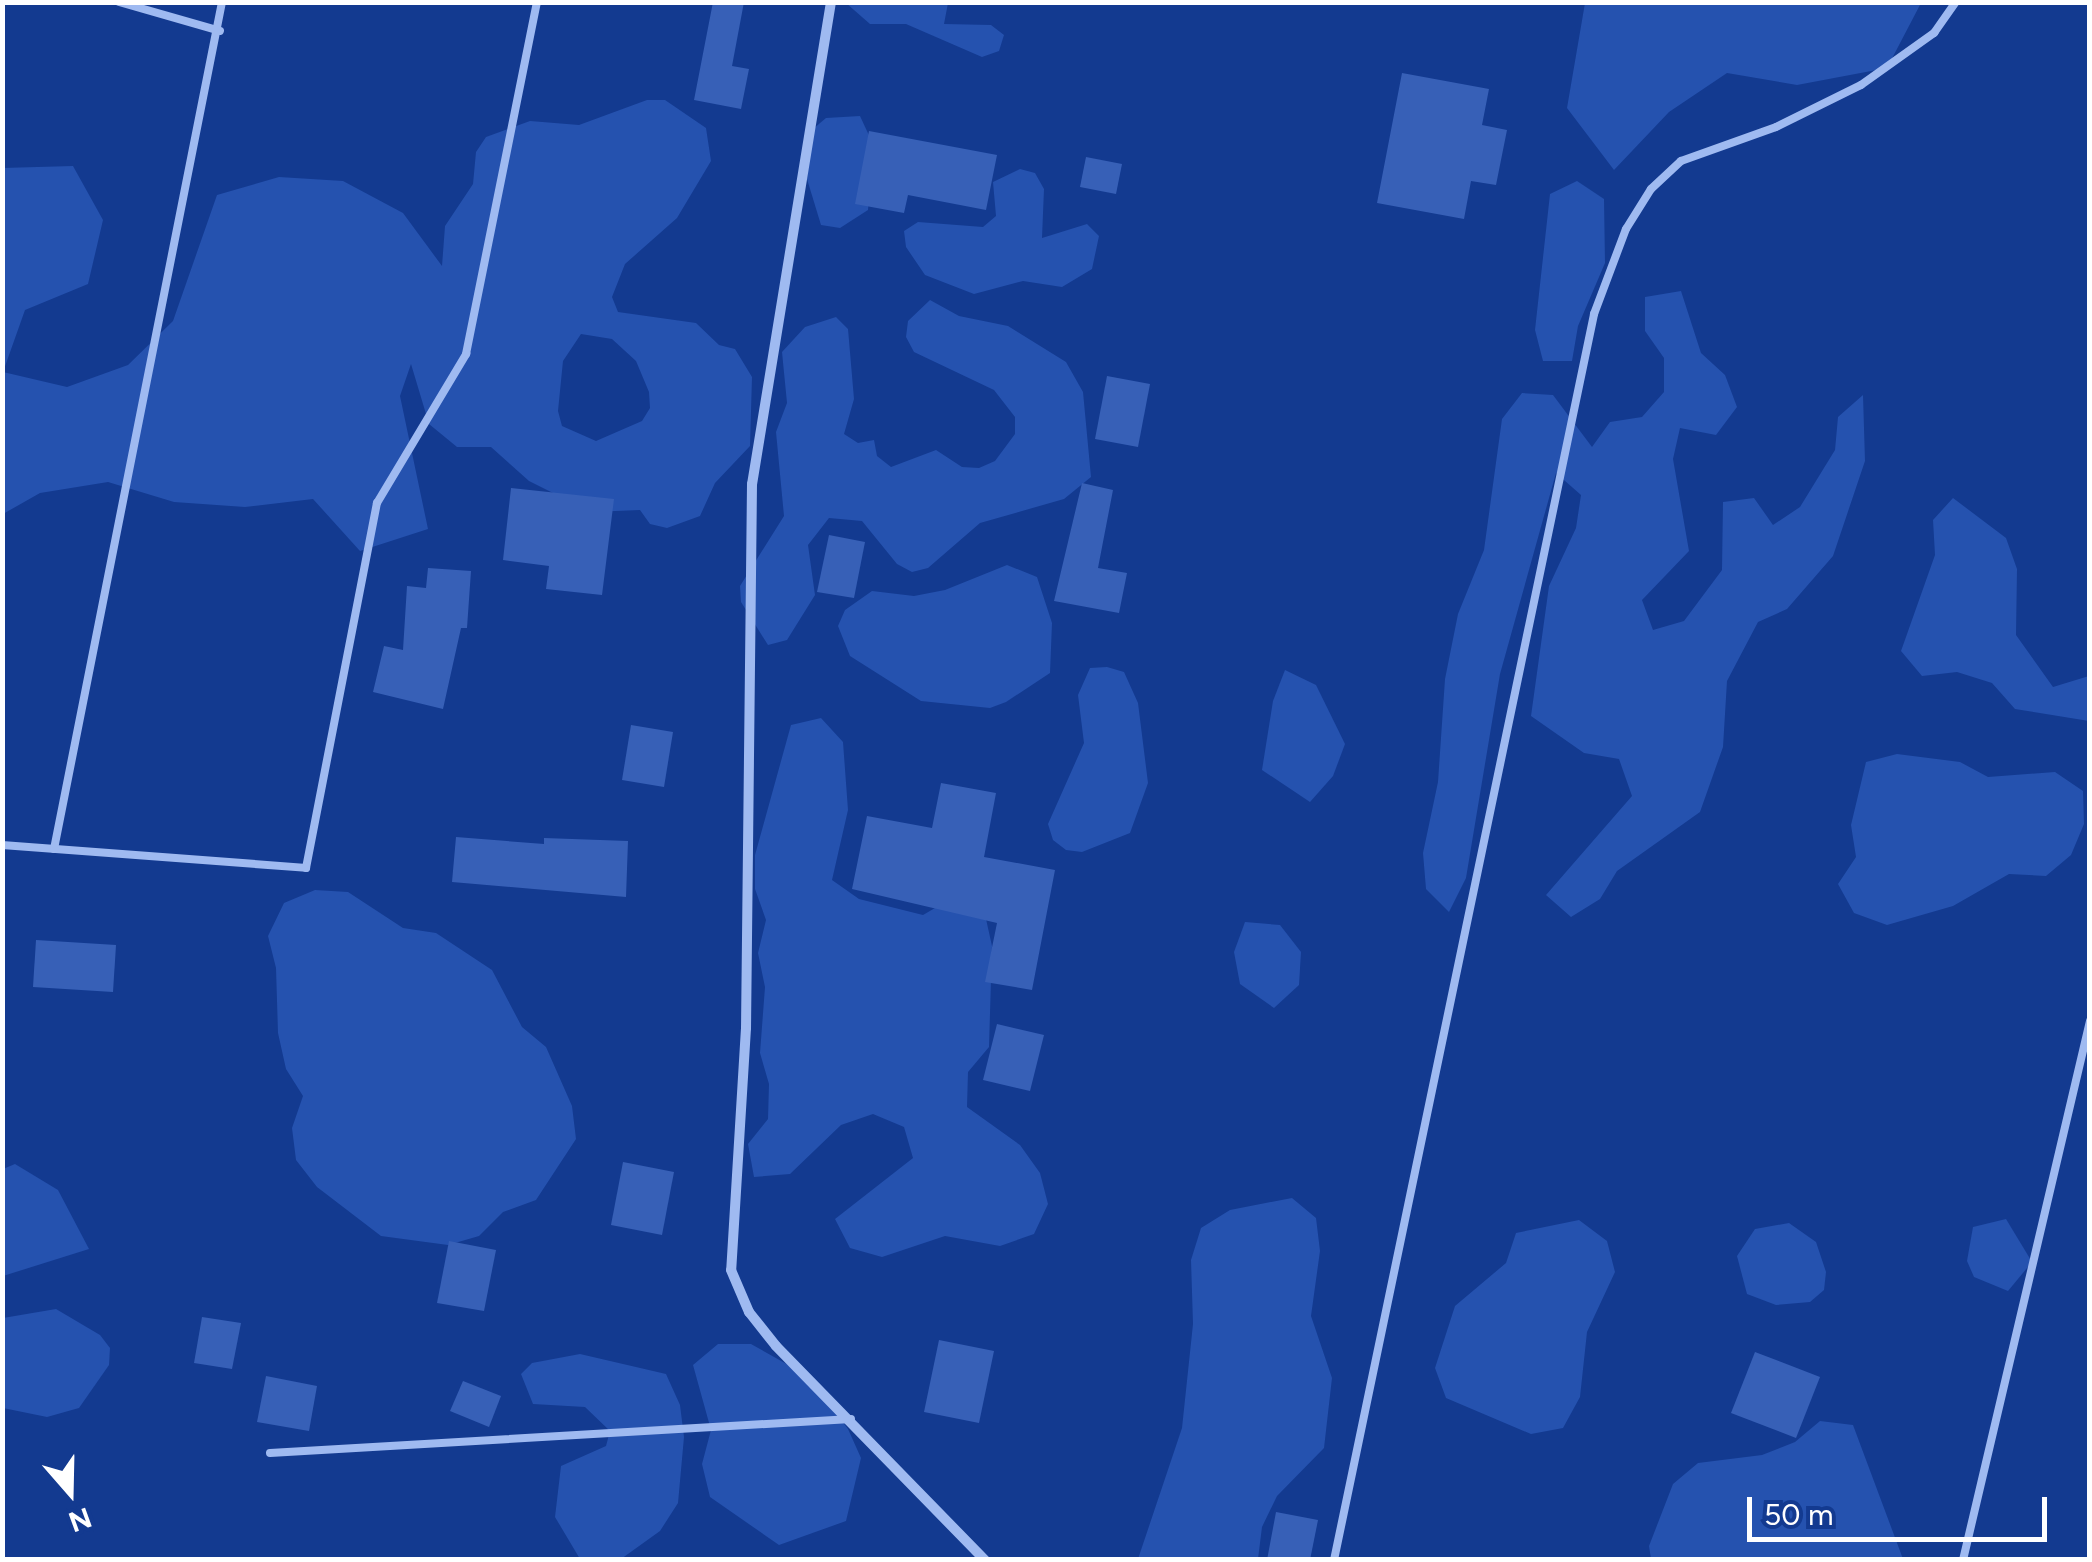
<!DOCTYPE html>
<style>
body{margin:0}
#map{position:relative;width:2092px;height:1562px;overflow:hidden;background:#133a90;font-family:Figtree,sans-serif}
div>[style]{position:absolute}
.green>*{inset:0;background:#2552af}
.building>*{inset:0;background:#3760b7}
.lane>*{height:8px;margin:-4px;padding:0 4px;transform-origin:4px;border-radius:4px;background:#9fbaf1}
.street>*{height:10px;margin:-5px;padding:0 5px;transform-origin:5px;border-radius:5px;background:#9fbaf1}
span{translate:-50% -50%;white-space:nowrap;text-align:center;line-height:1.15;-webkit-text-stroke:10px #133a90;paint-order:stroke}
.frame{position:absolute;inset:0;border:5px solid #fff;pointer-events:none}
.north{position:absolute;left:20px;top:1442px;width:100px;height:100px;-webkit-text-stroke:8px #133a90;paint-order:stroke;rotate:160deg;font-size:28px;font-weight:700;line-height:40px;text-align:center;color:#fff}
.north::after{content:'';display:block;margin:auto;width:35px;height:45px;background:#fff;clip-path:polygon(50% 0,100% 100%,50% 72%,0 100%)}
.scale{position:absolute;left:1747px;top:1497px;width:300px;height:45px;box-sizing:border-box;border:5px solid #fff;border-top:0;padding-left:12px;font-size:30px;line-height:35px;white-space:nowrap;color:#fff;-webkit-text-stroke:8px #133a90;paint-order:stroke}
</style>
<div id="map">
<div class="green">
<i style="clip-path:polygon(846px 3px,948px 3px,944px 24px,991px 25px,1004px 35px,999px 51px,982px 57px,906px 24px,870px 24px)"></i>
<i style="clip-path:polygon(1585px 3px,1921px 3px,1887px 68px,1797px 85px,1727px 73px,1669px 112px,1614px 170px,1567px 108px)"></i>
<i style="clip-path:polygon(evenodd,647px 100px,665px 100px,706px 128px,711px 161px,677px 218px,625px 264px,612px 297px,618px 312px,696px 323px,719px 345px,735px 349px,752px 377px,750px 446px,715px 483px,700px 516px,667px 528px,650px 524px,640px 510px,591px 512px,529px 481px,491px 447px,457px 447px,429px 424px,411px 364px,400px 396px,428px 529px,360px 551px,313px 499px,245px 507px,174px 502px,108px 482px,40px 493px,3px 514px,2px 168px,73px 166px,103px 220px,88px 284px,25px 310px,3px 372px,67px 387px,128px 365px,173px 321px,217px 195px,279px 177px,343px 181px,403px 213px,442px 266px,445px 226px,473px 184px,476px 152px,486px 137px,530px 121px,579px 125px,647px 100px,581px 334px,612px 339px,636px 361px,649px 392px,650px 408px,642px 421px,596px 441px,562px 426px,558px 411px,563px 361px,581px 334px)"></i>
<i style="clip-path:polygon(860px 116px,873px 144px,868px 210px,840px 228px,821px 225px,807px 179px,813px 129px,826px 118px)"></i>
<i style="clip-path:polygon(1020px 169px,1035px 173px,1044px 189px,1042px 238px,1087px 224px,1099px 236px,1092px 269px,1062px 287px,1023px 281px,974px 294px,925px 275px,906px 247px,904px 231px,918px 222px,983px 227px,996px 216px,993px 182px)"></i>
<i style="clip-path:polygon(1577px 181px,1604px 199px,1605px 263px,1578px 326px,1572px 361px,1543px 361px,1535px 330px,1550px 194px)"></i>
<i style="clip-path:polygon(1681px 291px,1701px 353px,1725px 375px,1737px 407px,1716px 435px,1680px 428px,1673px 459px,1689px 551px,1642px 600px,1653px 630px,1684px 621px,1722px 570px,1723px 502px,1754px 498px,1773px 525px,1800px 507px,1835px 450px,1838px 417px,1863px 395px,1865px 461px,1833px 556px,1787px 609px,1758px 622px,1727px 681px,1723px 747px,1700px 812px,1617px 871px,1600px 899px,1571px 917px,1546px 895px,1632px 796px,1619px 759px,1584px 753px,1531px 716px,1549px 586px,1576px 528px,1581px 495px,1556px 473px,1500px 674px,1466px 878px,1449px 912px,1426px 889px,1423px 853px,1438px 782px,1445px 679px,1458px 614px,1484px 550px,1502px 419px,1522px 393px,1553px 395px,1592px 447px,1610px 422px,1642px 417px,1664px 392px,1664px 358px,1645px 331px,1645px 297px)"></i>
<i style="clip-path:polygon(930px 300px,959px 316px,1008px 326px,1066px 362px,1083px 392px,1091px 477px,1064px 499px,980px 523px,928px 568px,912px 572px,897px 564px,862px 521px,829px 518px,808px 545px,815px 595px,787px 640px,768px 645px,741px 602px,740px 586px,784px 516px,776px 432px,787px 403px,782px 352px,805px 327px,836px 317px,848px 329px,854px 399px,844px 434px,858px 443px,874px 440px,877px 456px,891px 467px,936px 450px,962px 467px,979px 468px,995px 461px,1015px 434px,1015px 417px,994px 390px,914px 352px,906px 337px,908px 321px)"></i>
<i style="clip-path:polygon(1953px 498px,2006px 538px,2017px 569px,2016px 635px,2053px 687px,2089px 676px,2089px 721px,2015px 709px,1992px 683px,1957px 672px,1922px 676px,1901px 651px,1935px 555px,1933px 520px)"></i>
<i style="clip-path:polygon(1007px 565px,1037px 577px,1052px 623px,1050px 673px,1006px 702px,990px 708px,921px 701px,850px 656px,838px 626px,845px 610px,872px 591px,914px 596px,945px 590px)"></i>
<i style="clip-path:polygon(1107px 667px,1124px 672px,1138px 703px,1148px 783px,1130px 833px,1082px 852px,1066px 850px,1053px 840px,1048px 824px,1084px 743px,1078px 695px,1090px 668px)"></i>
<i style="clip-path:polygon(1285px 670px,1316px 685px,1345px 744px,1333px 776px,1310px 802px,1262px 770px,1273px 701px)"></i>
<i style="clip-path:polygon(821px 718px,843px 742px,848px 810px,832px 880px,859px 899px,923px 915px,978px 883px,992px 946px,989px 1047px,968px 1072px,967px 1107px,1020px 1145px,1040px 1173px,1048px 1204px,1034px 1234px,1000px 1246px,945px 1236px,882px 1257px,850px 1248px,835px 1219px,913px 1158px,904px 1127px,873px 1114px,841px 1125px,790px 1174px,754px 1177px,748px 1144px,768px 1119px,769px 1084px,760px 1053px,765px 987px,758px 953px,766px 920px,755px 889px,755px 855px,791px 725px)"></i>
<i style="clip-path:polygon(1897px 754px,1960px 762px,1988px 777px,2055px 772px,2083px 791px,2084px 824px,2071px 855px,2046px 876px,2009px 874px,1953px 906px,1887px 925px,1854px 913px,1838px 884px,1856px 857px,1851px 825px,1866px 762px)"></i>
<i style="clip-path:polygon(315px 890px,348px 892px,403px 928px,436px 933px,492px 970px,522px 1027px,546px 1047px,572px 1106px,576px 1139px,536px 1200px,503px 1212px,479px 1236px,448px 1245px,381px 1236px,317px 1187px,296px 1160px,292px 1128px,303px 1096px,286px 1069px,278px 1033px,276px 968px,268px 936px,284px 903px)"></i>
<i style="clip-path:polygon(1245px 922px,1280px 925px,1301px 952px,1299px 985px,1274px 1008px,1240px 984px,1234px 952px)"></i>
<i style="clip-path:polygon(15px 1164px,58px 1190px,89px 1249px,3px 1276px,3px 1169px)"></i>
<i style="clip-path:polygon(1292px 1198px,1316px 1218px,1320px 1251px,1311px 1316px,1332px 1378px,1324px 1448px,1277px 1496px,1262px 1527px,1258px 1559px,1138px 1559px,1182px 1428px,1193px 1324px,1191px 1260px,1201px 1228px,1230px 1210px)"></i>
<i style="clip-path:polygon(2006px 1219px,2032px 1262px,2008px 1291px,1974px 1277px,1967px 1261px,1973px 1227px)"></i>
<i style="clip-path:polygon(1579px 1220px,1607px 1241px,1615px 1272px,1587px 1332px,1580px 1397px,1563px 1428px,1531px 1434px,1446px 1398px,1435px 1368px,1455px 1306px,1506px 1263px,1516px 1233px)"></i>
<i style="clip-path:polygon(1789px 1223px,1816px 1242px,1826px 1272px,1824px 1290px,1810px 1302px,1776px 1305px,1747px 1294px,1737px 1256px,1755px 1229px)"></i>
<i style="clip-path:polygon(56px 1309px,100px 1335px,110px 1348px,109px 1365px,79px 1408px,47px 1417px,3px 1408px,3px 1318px)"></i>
<i style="clip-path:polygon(718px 1344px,751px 1344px,808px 1376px,848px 1429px,861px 1458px,846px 1521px,779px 1545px,710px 1497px,702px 1464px,711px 1430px,693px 1365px)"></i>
<i style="clip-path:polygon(580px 1354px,666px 1374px,680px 1405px,684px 1437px,678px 1503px,660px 1531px,621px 1559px,580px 1559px,555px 1517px,561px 1466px,606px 1446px,610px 1431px,585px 1407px,533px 1404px,521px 1374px,532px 1363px)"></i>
<i style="clip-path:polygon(1820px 1421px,1853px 1425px,1903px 1559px,1651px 1559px,1649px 1546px,1673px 1484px,1698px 1463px,1762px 1455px,1795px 1442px)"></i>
</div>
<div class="building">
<i style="clip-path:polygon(713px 2px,744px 2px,732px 66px,749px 69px,741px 109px,694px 100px)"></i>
<i style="clip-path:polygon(1402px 73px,1489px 89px,1482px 125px,1507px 130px,1496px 185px,1471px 181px,1464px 219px,1377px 203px)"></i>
<i style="clip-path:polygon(869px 131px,997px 155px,986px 210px,908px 195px,904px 213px,855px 204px)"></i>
<i style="clip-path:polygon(1086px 157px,1122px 164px,1116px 194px,1080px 187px)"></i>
<i style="clip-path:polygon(1107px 376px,1150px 384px,1138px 447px,1095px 439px)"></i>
<i style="clip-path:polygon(1082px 483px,1113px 490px,1098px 568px,1127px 573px,1119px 613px,1054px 601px)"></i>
<i style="clip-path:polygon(511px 488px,614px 499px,602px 595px,546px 589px,549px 566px,503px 560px)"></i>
<i style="clip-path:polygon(829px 535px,865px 542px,854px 598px,817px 592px)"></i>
<i style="clip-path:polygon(428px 568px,471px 571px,467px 628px,461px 628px,443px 709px,373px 692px,384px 646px,403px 650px,407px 586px,426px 588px)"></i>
<i style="clip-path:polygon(631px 725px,673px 732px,664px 787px,622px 780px)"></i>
<i style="clip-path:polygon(941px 783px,996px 793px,984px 857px,1055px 870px,1032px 990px,985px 982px,997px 923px,852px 889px,867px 816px,932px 828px)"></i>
<i style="clip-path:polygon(456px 837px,544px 844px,544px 838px,628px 841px,626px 897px,452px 882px)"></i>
<i style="clip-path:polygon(36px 940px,116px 945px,113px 992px,33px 987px)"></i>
<i style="clip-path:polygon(997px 1024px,1044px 1035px,1030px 1091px,983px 1080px)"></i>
<i style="clip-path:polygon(623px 1162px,674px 1172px,662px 1235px,611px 1225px)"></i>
<i style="clip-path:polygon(449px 1241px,496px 1250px,484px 1311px,437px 1303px)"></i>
<i style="clip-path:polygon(202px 1317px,241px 1323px,232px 1369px,194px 1363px)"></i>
<i style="clip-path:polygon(939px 1340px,994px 1351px,979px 1423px,924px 1412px)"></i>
<i style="clip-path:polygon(1755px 1352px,1820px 1377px,1796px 1438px,1731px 1413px)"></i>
<i style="clip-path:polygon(266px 1376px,317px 1386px,309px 1431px,257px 1422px)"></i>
<i style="clip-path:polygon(463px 1381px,501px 1396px,489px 1427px,450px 1411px)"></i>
<i style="clip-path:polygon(1276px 1512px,1318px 1520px,1310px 1560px,1267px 1560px)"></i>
</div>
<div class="lane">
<i style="left:119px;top:2px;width:105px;rotate:16deg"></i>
<i style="left:2px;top:845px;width:305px;rotate:4.3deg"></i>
<i style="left:306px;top:868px;width:372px;rotate:-79deg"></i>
<i style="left:377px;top:503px;width:174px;rotate:-59.1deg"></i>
<i style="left:466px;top:354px;width:359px;rotate:-78.6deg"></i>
<i style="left:54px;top:849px;width:864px;rotate:-78.78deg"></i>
<i style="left:270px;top:1453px;width:582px;rotate:-3.35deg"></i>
<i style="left:1334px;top:1560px;width:1273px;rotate:-78.21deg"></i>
<i style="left:1594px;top:314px;width:91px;rotate:-69.4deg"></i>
<i style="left:1626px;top:229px;width:47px;rotate:-58deg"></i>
<i style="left:1651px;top:189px;width:41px;rotate:-43deg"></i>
<i style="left:1681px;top:161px;width:101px;rotate:-19.7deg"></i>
<i style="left:1776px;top:127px;width:95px;rotate:-26.3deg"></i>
<i style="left:1861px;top:85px;width:90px;rotate:-35.5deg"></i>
<i style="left:1934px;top:33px;width:38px;rotate:-55deg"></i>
<i style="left:1963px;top:1560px;width:554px;rotate:-76.74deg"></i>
</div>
<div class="street">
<i style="left:831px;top:2px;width:488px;rotate:99.3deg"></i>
<i style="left:752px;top:484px;width:544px;rotate:90.63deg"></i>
<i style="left:746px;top:1028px;width:242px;rotate:93.5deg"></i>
<i style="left:731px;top:1270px;width:46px;rotate:66.8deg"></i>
<i style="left:749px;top:1312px;width:43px;rotate:51.5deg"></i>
<i style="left:776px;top:1346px;width:299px;rotate:45.7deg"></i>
</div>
<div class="frame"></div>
<div class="north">N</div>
<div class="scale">50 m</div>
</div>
